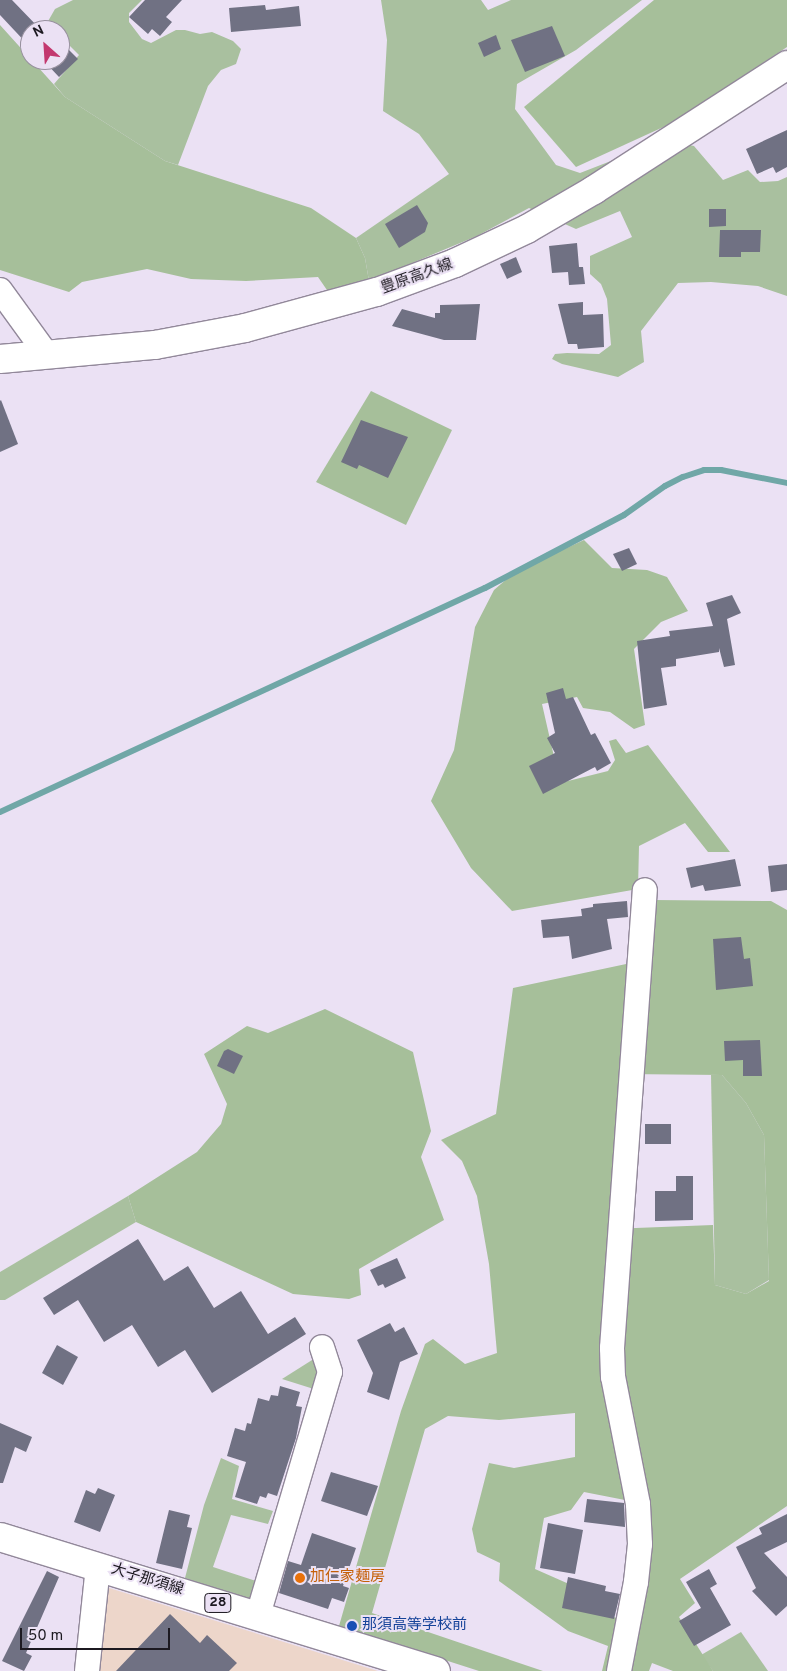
<!DOCTYPE html>
<meta charset="utf-8">
<style>
body{margin:0}
#map{position:relative;width:787px;height:1671px;overflow:hidden;background:#ebe1f4;font-family:Overpass,"Noto Sans JP",sans-serif}
div>[style]{position:absolute}
.education>*{inset:0;background:#edd6ca}
.green>*{inset:0;background:#a9c09f}
.forest>*{inset:0;background:#a6bf9a}
.stream>*{height:6px;margin:-3px;padding:0 3px;transform-origin:3px;border-radius:3px;background:#70a7a7}
.building>*{inset:0;background:#707183}
.roads{filter:drop-shadow(1px 0 #92889a) drop-shadow(-1px 0 #92889a) drop-shadow(0 1px #92889a) drop-shadow(0 -1px #92889a)}
.minor>*{height:24px;margin:-12px;padding:0 12px;transform-origin:12px;border-radius:12px;background:#fff}
.major>*{height:28px;margin:-14px;padding:0 14px;transform-origin:14px;border-radius:14px;background:#fff}
.dots>*{width:14px;height:14px;translate:-50% -50%;box-sizing:border-box;border:2px solid #ebe1f4;border-radius:50%}
span{translate:-50% -50%;white-space:nowrap;text-align:center;line-height:1.15;-webkit-text-stroke:4px #ebe1f4;paint-order:stroke}
.shield-label span{padding:1px 4px;background:#ebe1f4;border:1px solid;border-radius:4px;-webkit-text-stroke-width:0}
.shield-label{font-size:14px;color:#1c1920;font-weight:700}
.street-label{font-size:15px;color:#1c1920}
.food-label{font-size:15px;color:#c56008}
.left{translate:0 -50%;text-align:left}
.transit-label{font-size:15px;color:#164399}
.north{position:absolute;left:20px;top:20px;width:50px;height:50px;box-sizing:border-box;background:#ebe1f4;border:1px solid #98919f;border-radius:50%;rotate:334deg;font-size:14px;font-weight:700;line-height:20px;text-align:center;color:#1c1920}
.north::after{content:'';display:block;margin:auto;width:18px;height:22px;background:#c3386f;clip-path:polygon(50% 0,100% 100%,50% 72%,0 100%)}
.scale{position:absolute;left:20px;top:1628px;width:150px;height:22px;box-sizing:border-box;border:2px solid #1c1920;border-top:0;padding-left:6px;font-size:15px;line-height:18px;white-space:nowrap;color:#1c1920;-webkit-text-stroke:4px #ebe1f4;paint-order:stroke}
</style>
<div id="map">
<div class="education">
<i style="clip-path:polygon(109px 1588px,378px 1671px,97px 1671px)"></i>
</div>
<div class="green">
<i style="clip-path:polygon(73px 0,142px 0,129px 13px,129px 22px,142px 39px,151px 43px,176px 30px,185px 30px,200px 34px,212px 32px,233px 41px,241px 49px,236px 64px,221px 70px,208px 86px,178px 165px,165px 161px,65px 97px,54px 84px,79px 55px,60px 36px,60px 30px,54px 30px,47px 23px,55px 9px)"></i>
<i style="clip-path:polygon(381px 0,481px 0,488px 10px,511px 0,642px 0,576px 50px,517px 84px,515px 109px,556px 165px,580px 173px,665px 140px,694px 146px,723px 180px,748px 170px,760px 182px,778px 181px,787px 177px,787px 296px,758px 286px,711px 282px,678px 283px,641px 331px,644px 362px,618px 377px,562px 364px,552px 359px,555px 354px,567px 353px,599px 354px,611px 345px,607px 299px,601px 284px,590px 274px,590px 256px,632px 237px,620px 211px,576px 229px,529px 208px,477px 236px,369px 281px,365px 258px,356px 238px,449px 174px,419px 134px,383px 111px,387px 40px)"></i>
<i style="clip-path:polygon(711px 1075px,722px 1075px,746px 1103px,764px 1135px,769px 1280px,746px 1294px,715px 1285px)"></i>
<i style="clip-path:polygon(128px 1196px,136px 1222px,5px 1300px,0 1300px,0 1272px)"></i>
<i style="clip-path:polygon(320px 1355px,317px 1390px,282px 1379px)"></i>
<i style="clip-path:polygon(221px 1458px,239px 1466px,232px 1499px,273px 1511px,268px 1524px,231px 1515px,213px 1567px,262px 1583px,254px 1602px,185px 1578px,204px 1505px)"></i>
<i style="clip-path:polygon(741px 1632px,768px 1671px,713px 1671px,701px 1655px)"></i>
</div>
<div class="forest">
<i style="clip-path:polygon(654px 0,787px 0,787px 47px,670px 124px,576px 167px,524px 107px)"></i>
<i style="clip-path:polygon(0 25px,65px 97px,165px 161px,311px 208px,356px 238px,365px 258px,369px 281px,329px 293px,318px 277px,246px 281px,191px 279px,147px 269px,82px 282px,69px 292px,0 270px)"></i>
<i style="clip-path:polygon(371px 391px,452px 430px,406px 525px,316px 482px)"></i>
<i style="clip-path:polygon(584px 540px,612px 568px,647px 570px,667px 577px,688px 611px,661px 622px,634px 649px,645px 725px,634px 729px,610px 712px,583px 708px,577px 697px,542px 704px,560px 783px,608px 771px,615px 760px,609px 741px,616px 739px,626px 753px,648px 745px,730px 852px,708px 852px,685px 823px,639px 846px,638px 889px,512px 911px,471px 868px,431px 801px,454px 750px,475px 627px,494px 590px,515px 572px)"></i>
<i style="clip-path:polygon(evenodd,653px 900px,771px 901px,787px 910px,787px 1506px,680px 1579px,695px 1603px,679px 1617px,713px 1671px,673px 1671px,652px 1663px,649px 1671px,602px 1671px,608px 1646px,568px 1631px,499px 1581px,500px 1563px,477px 1552px,472px 1529px,489px 1463px,514px 1468px,575px 1457px,575px 1413px,499px 1420px,448px 1416px,425px 1429px,372px 1613px,543px 1671px,479px 1671px,339px 1626px,401px 1411px,425px 1344px,433px 1339px,465px 1364px,497px 1353px,489px 1264px,477px 1196px,462px 1161px,441px 1140px,496px 1114px,513px 988px,645px 960px,653px 900px,625px 1074px,722px 1075px,746px 1103px,764px 1135px,769px 1281px,746px 1294px,715px 1285px,713px 1225px,610px 1229px,625px 1074px,653px 900px,584px 1492px,630px 1501px,633px 1623px,584px 1608px,569px 1584px,535px 1569px,544px 1518px,571px 1510px,584px 1492px)"></i>
<i style="clip-path:polygon(325px 1009px,413px 1052px,431px 1131px,421px 1157px,444px 1220px,359px 1269px,361px 1295px,349px 1299px,293px 1294px,136px 1222px,128px 1196px,197px 1152px,221px 1124px,227px 1104px,204px 1054px,247px 1026px,268px 1033px)"></i>
</div>
<div class="stream">
<i style="left:0;top:812px;width:534px;rotate:-24.79deg"></i>
<i style="left:485px;top:588px;width:157px;rotate:-27.7deg"></i>
<i style="left:624px;top:515px;width:50px;rotate:-35.3deg"></i>
<i style="left:665px;top:486px;width:20px;rotate:-27deg"></i>
<i style="left:683px;top:477px;width:22px;rotate:-18deg"></i>
<i style="left:704px;top:470px;width:17px"></i>
<i style="left:721px;top:470px;width:67px;rotate:11.1deg"></i>
</div>
<div class="building">
<i style="clip-path:polygon(0 0,12px 0,40px 29px,44px 24px,50px 30px,30px 30px,30px 47px,0 15px)"></i>
<i style="clip-path:polygon(145px 0,182px 0,166px 17px,172px 22px,160px 36px,152px 29px,148px 34px,129px 17px)"></i>
<i style="clip-path:polygon(265px 5px,266px 10px,299px 6px,301px 26px,231px 32px,229px 8px)"></i>
<i style="clip-path:polygon(552px 26px,565px 56px,525px 72px,511px 40px)"></i>
<i style="clip-path:polygon(496px 35px,501px 49px,484px 57px,478px 43px)"></i>
<i style="clip-path:polygon(60px 41px,78px 59px,59px 77px,43px 60px,60px 60px)"></i>
<i style="clip-path:polygon(787px 130px,787px 167px,776px 173px,773px 167px,757px 174px,746px 149px)"></i>
<i style="clip-path:polygon(417px 205px,428px 223px,425px 232px,399px 248px,385px 224px)"></i>
<i style="clip-path:polygon(709px 209px,726px 209px,726px 226px,709px 227px)"></i>
<i style="clip-path:polygon(720px 230px,761px 230px,760px 252px,741px 252px,741px 257px,719px 257px)"></i>
<i style="clip-path:polygon(577px 243px,579px 267px,583px 267px,585px 284px,569px 285px,568px 272px,552px 273px,549px 246px)"></i>
<i style="clip-path:polygon(516px 257px,522px 272px,507px 279px,500px 264px)"></i>
<i style="clip-path:polygon(583px 302px,583px 315px,603px 314px,604px 347px,578px 349px,577px 344px,568px 344px,558px 304px)"></i>
<i style="clip-path:polygon(480px 304px,476px 340px,444px 340px,392px 326px,402px 309px,435px 318px,435px 313px,440px 313px,440px 305px)"></i>
<i style="clip-path:polygon(1px 400px,18px 444px,0 452px,0 401px)"></i>
<i style="clip-path:polygon(361px 420px,408px 437px,388px 478px,359px 465px,357px 469px,341px 462px)"></i>
<i style="clip-path:polygon(629px 548px,637px 564px,622px 571px,613px 554px)"></i>
<i style="clip-path:polygon(732px 595px,741px 613px,727px 619px,735px 665px,724px 667px,719px 648px,719px 652px,676px 659px,676px 666px,661px 668px,667px 705px,644px 709px,637px 641px,670px 636px,669px 631px,713px 626px,706px 603px)"></i>
<i style="clip-path:polygon(563px 688px,566px 699px,573px 697px,591px 735px,595px 733px,611px 763px,597px 771px,595px 767px,543px 794px,529px 766px,555px 753px,547px 738px,555px 733px,546px 693px)"></i>
<i style="clip-path:polygon(735px 859px,741px 886px,705px 891px,703px 885px,691px 888px,686px 868px)"></i>
<i style="clip-path:polygon(787px 864px,787px 890px,771px 892px,768px 866px)"></i>
<i style="clip-path:polygon(627px 901px,628px 917px,607px 919px,612px 949px,572px 959px,569px 936px,543px 938px,541px 920px,582px 916px,581px 909px,593px 907px,593px 904px)"></i>
<i style="clip-path:polygon(741px 937px,744px 959px,750px 958px,753px 986px,716px 990px,713px 939px)"></i>
<i style="clip-path:polygon(760px 1040px,762px 1076px,743px 1076px,743px 1060px,725px 1061px,724px 1041px)"></i>
<i style="clip-path:polygon(228px 1049px,243px 1056px,234px 1074px,217px 1066px,224px 1051px)"></i>
<i style="clip-path:polygon(645px 1124px,671px 1124px,671px 1144px,645px 1144px)"></i>
<i style="clip-path:polygon(676px 1176px,693px 1176px,693px 1220px,655px 1221px,655px 1191px,676px 1191px)"></i>
<i style="clip-path:polygon(138px 1239px,164px 1281px,188px 1266px,214px 1308px,241px 1291px,268px 1334px,295px 1317px,306px 1334px,212px 1393px,185px 1350px,158px 1367px,132px 1325px,104px 1342px,78px 1300px,54px 1315px,43px 1298px)"></i>
<i style="clip-path:polygon(397px 1258px,406px 1278px,385px 1288px,383px 1284px,378px 1286px,370px 1270px)"></i>
<i style="clip-path:polygon(390px 1323px,395px 1332px,404px 1327px,418px 1354px,400px 1362px,389px 1400px,367px 1392px,373px 1373px,357px 1340px)"></i>
<i style="clip-path:polygon(57px 1345px,78px 1357px,63px 1385px,42px 1373px)"></i>
<i style="clip-path:polygon(280px 1386px,300px 1392px,296px 1406px,302px 1407px,296px 1438px,277px 1496px,268px 1493px,266px 1498px,260px 1496px,257px 1504px,235px 1497px,246px 1462px,227px 1456px,235px 1428px,245px 1431px,247px 1423px,251px 1424px,258px 1398px,269px 1401px,271px 1395px,278px 1396px)"></i>
<i style="clip-path:polygon(0 1423px,32px 1437px,26px 1452px,15px 1447px,3px 1483px,0 1483px)"></i>
<i style="clip-path:polygon(331px 1472px,378px 1486px,367px 1516px,321px 1501px)"></i>
<i style="clip-path:polygon(98px 1488px,115px 1495px,100px 1532px,74px 1522px,86px 1490px,95px 1494px)"></i>
<i style="clip-path:polygon(587px 1499px,624px 1503px,625px 1527px,584px 1522px)"></i>
<i style="clip-path:polygon(169px 1510px,190px 1515px,187px 1527px,192px 1528px,182px 1569px,156px 1563px)"></i>
<i style="clip-path:polygon(787px 1514px,787px 1542px,764px 1553px,787px 1577px,787px 1606px,776px 1616px,752px 1591px,756px 1588px,736px 1547px,762px 1534px,759px 1528px)"></i>
<i style="clip-path:polygon(548px 1523px,583px 1530px,575px 1574px,540px 1568px)"></i>
<i style="clip-path:polygon(312px 1533px,356px 1548px,343px 1586px,349px 1588px,344px 1602px,332px 1598px,328px 1609px,279px 1593px,288px 1561px,301px 1565px)"></i>
<i style="clip-path:polygon(709px 1569px,717px 1584px,710px 1588px,731px 1625px,694px 1646px,679px 1621px,701px 1608px,686px 1582px)"></i>
<i style="clip-path:polygon(47px 1571px,59px 1577px,26px 1653px,32px 1656px,24px 1671px,2px 1661px)"></i>
<i style="clip-path:polygon(568px 1577px,606px 1586px,605px 1591px,620px 1594px,614px 1619px,562px 1608px)"></i>
<i style="clip-path:polygon(170px 1614px,200px 1643px,207px 1635px,237px 1663px,229px 1671px,116px 1671px)"></i>
</div>
<div class="roads">
<div class="minor">
<i style="left:0;top:290px;width:80px;rotate:54.1deg"></i>
<i style="left:258px;top:1615px;width:253px;rotate:-73.5deg"></i>
<i style="left:330px;top:1372px;width:26px;rotate:-108deg"></i>
<i style="left:87px;top:1671px;width:106px;rotate:-84deg"></i>
<i style="left:619px;top:1671px;width:91px;rotate:-79.2deg"></i>
<i style="left:636px;top:1582px;width:38px;rotate:-84deg"></i>
<i style="left:640px;top:1544px;width:40px;rotate:-92.9deg"></i>
<i style="left:638px;top:1504px;width:129px;rotate:-101.1deg"></i>
<i style="left:613px;top:1377px;width:29px;rotate:-92deg"></i>
<i style="left:612px;top:1348px;width:459px;rotate:-85.9deg"></i>
</div>
<div class="major">
<i style="left:0;top:359px;width:156px;rotate:-5.2deg"></i>
<i style="left:155px;top:345px;width:92px;rotate:-10.7deg"></i>
<i style="left:245px;top:328px;width:137px;rotate:-15.3deg"></i>
<i style="left:377px;top:292px;width:83px;rotate:-20.4deg"></i>
<i style="left:455px;top:263px;width:80px;rotate:-25.3deg"></i>
<i style="left:527px;top:229px;width:78px;rotate:-30.2deg"></i>
<i style="left:594px;top:190px;width:230px;rotate:-32.9deg"></i>
<i style="left:0;top:1537px;width:456px;rotate:17.1deg"></i>
</div>
</div>
<div class="dots">
<i style="left:300px;top:1578px;background:#e8710a"></i>
<i style="left:352px;top:1626px;background:#1a4fb4"></i>
</div>
<div class="shield-label">
<span style="left:218px;top:1603px">28</span>
</div>
<div class="street-label">
<span style="left:417px;top:277px;rotate:-20deg">豊原高久線</span>
<span style="left:147px;top:1580px;rotate:17deg">大子那須線</span>
</div>
<div class="food-label">
<span class="left" style="left:310px;top:1578px">加仁家麺房</span>
</div>
<div class="transit-label">
<span class="left" style="left:362px;top:1626px">那須高等学校前</span>
</div>
<div class="north">N</div>
<div class="scale">50 m</div>
</div>
